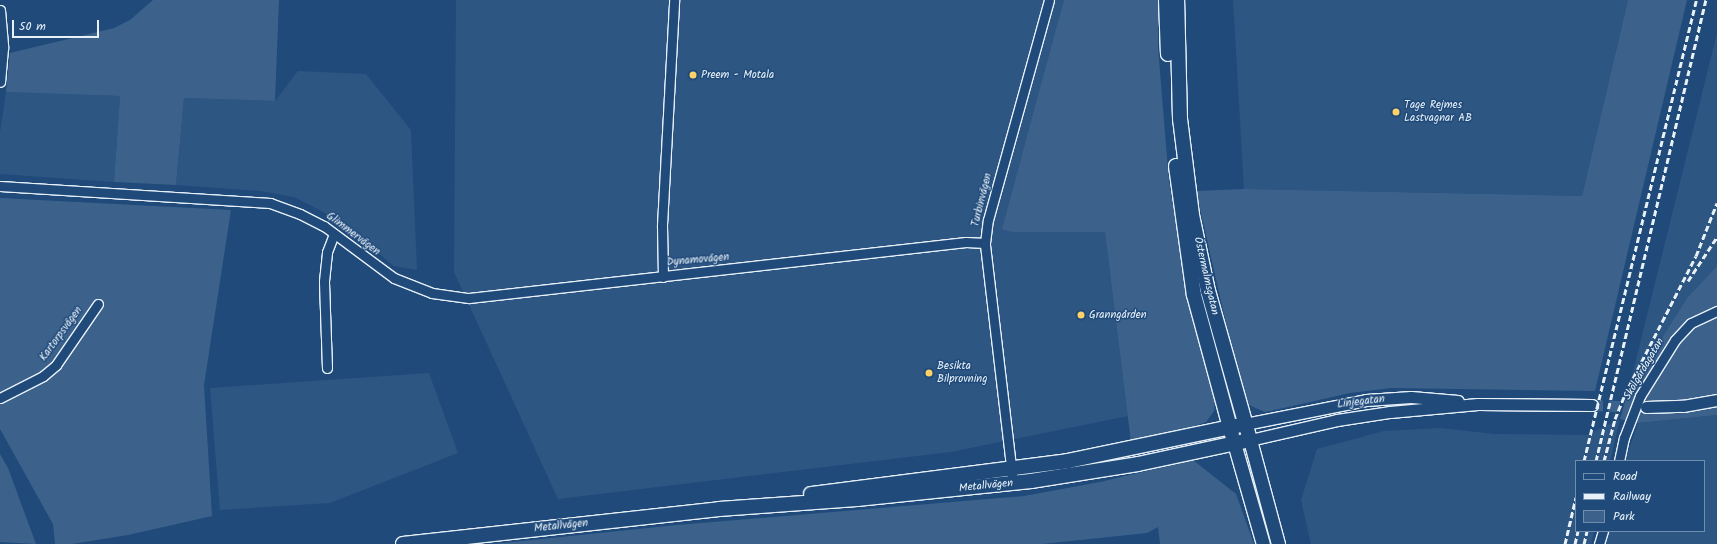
<!DOCTYPE html>
<meta charset="utf-8">
<style>
body{margin:0}
#map{position:relative;width:1717px;height:544px;overflow:hidden;background:#1f4a7a;font-family:Kalam,sans-serif}
div>[style]{position:absolute}
.built>*{inset:0;background:#2e5683}
.green>*{inset:0;background:#3c628c}
.tertiary-tunnel>*{height:11px;margin-top:-5.5px;transform-origin:0;background:repeating-linear-gradient(90deg,#3d638d 0 11px,transparent 0 16.5px)}
.roads{filter:drop-shadow(1px 0 #e8f1f8) drop-shadow(-1px 0 #e8f1f8) drop-shadow(0 1px #e8f1f8) drop-shadow(0 -1px #e8f1f8)}
.minor>*{height:9px;margin:-4.5px;padding:0 4.5px;transform-origin:4.5px;border-radius:4.5px;background:#1f4a7a}
.tertiary>*{height:11px;margin:-5.5px;padding:0 5.5px;transform-origin:5.5px;border-radius:5.5px;background:#1f4a7a}
.secondary>*{height:13px;margin:-6.5px;padding:0 6.5px;transform-origin:6.5px;border-radius:6.5px;background:#1f4a7a}
.primary>*{height:14px;margin:-7px;padding:0 7px;transform-origin:7px;border-radius:7px;background:#1f4a7a}
.rail>*{height:3px;margin-top:-1.5px;transform-origin:0;background:repeating-linear-gradient(90deg,#e8f1f8 0 6px,transparent 0 9px)}
.dots>*{width:11px;height:11px;translate:-50% -50%;box-sizing:border-box;border:2px solid #1f4a7a;border-radius:50%}
span{translate:-50% -50%;white-space:nowrap;text-align:center;line-height:1.15;-webkit-text-stroke:3px #1f4a7a;paint-order:stroke}
.poi-label{font-size:11px;color:#e8f1f8}
.left{translate:0 -50%;text-align:left}
.street-label{font-size:11px;color:#e8f1f8}
.legend{position:absolute;left:1575px;top:460px;width:130px;height:72px;box-sizing:border-box;background:#1f4a7a;border:1px solid #6f8dac;margin:0;padding:5px 7px;list-style:none;font-size:12px;color:#e8f1f8}
.legend li{display:flex;align-items:center;gap:8px;height:20px}
.legend b{width:20px;border:1px solid #6f8dac}
.scale{position:absolute;left:12px;top:20px;width:87px;height:18px;box-sizing:border-box;border:2px solid #e8f1f8;border-top:0;padding-left:5px;font-size:12px;line-height:14px;white-space:nowrap;color:#e8f1f8;-webkit-text-stroke:3px #1f4a7a;paint-order:stroke}
</style>
<div id="map">
<div class="built">
<i style="clip-path:polygon(456px 0,1064px 0,1037px 106px,1013px 232px,1105px 231px,1128px 416px,951px 452px,558px 499px,454px 272px)"></i>
<i style="clip-path:polygon(1233px 0,1628px 0,1582px 196px,1244px 189px)"></i>
<i style="clip-path:polygon(1717px 33px,1717px 266px,1687px 298px,1628px 392px)"></i>
<i style="clip-path:polygon(298px 71px,366px 74px,411px 130px,417px 270px,394px 266px,335px 218px,294px 197px,261px 191px,176px 185px,184px 98px,275px 101px)"></i>
<i style="clip-path:polygon(6px 92px,120px 96px,114px 182px,0 174px,0 132px)"></i>
<i style="clip-path:polygon(429px 373px,458px 453px,330px 503px,220px 510px,210px 388px)"></i>
<i style="clip-path:polygon(1717px 415px,1717px 544px,1602px 544px,1606px 531px,1704px 531px,1704px 461px,1625px 461px,1638px 423px)"></i>
<i style="clip-path:polygon(1620px 419px,1610px 461px,1576px 461px,1576px 531px,1594px 531px,1591px 544px,1311px 544px,1301px 500px,1317px 449px,1384px 431px,1441px 428px,1494px 434px,1587px 435px)"></i>
</div>
<div class="green">
<i style="clip-path:polygon(153px 0,279px 0,275px 101px,184px 98px,176px 185px,114px 182px,120px 96px,6px 92px,10px 53px,114px 28px,130px 20px)"></i>
<i style="clip-path:polygon(1064px 0,1158px 0,1158px 47px,1169px 182px,1190px 305px,1215px 401px,1214px 411px,1206px 422px,1173px 434px,1131px 442px,1105px 232px,1013px 232px,1002px 229px)"></i>
<i style="clip-path:polygon(1628px 0,1687px 0,1595px 391px,1391px 388px,1350px 393px,1265px 412px,1249px 405px,1234px 358px,1196px 191px,1244px 189px,1582px 196px)"></i>
<i style="clip-path:polygon(0 198px,231px 210px,204px 385px,212px 516px,128px 535px,72px 544px,55px 544px,53px 524px,0 429px)"></i>
<i style="clip-path:polygon(1717px 266px,1717px 415px,1638px 423px,1620px 419px,1628px 392px,1687px 298px)"></i>
<i style="clip-path:polygon(0 454px,8px 468px,36px 544px,0 542px)"></i>
<i style="clip-path:polygon(1193px 460px,1236px 494px,1254px 544px,1160px 544px,1158px 527px,1147px 533px,1042px 544px,494px 544px,677px 525px,1024px 496px,1100px 482px)"></i>
</div>
<div class="tertiary-tunnel">
<i style="left:1592px;top:405px;width:53px;rotate:2.2deg"></i>
</div>
<div class="roads">
<div class="minor">
<i style="left:0;top:10px;width:38px;rotate:85deg"></i>
<i style="left:3px;top:48px;width:34px;rotate:95deg"></i>
<i style="left:0;top:186px;width:271px;rotate:3.6deg"></i>
<i style="left:270px;top:203px;width:32px;rotate:20deg"></i>
<i style="left:300px;top:214px;width:27px;rotate:27deg"></i>
<i style="left:324px;top:226px;width:87px;rotate:36.6deg"></i>
<i style="left:394px;top:278px;width:41px;rotate:21.5deg"></i>
<i style="left:432px;top:293px;width:37px;rotate:8deg"></i>
<i style="left:469px;top:298px;width:500px;rotate:-6.43deg"></i>
<i style="left:966px;top:242px;width:19px;rotate:3deg"></i>
<i style="left:663px;top:277px;width:52px;rotate:-91.1deg"></i>
<i style="left:662px;top:225px;width:225px;rotate:-86.9deg"></i>
<i style="left:327px;top:368px;width:87px;rotate:-92deg"></i>
<i style="left:324px;top:281px;width:29px;rotate:-84deg"></i>
<i style="left:327px;top:252px;width:19px;rotate:-69deg"></i>
<i style="left:0;top:398px;width:48px;rotate:-27.1deg"></i>
<i style="left:43px;top:376px;width:17px;rotate:-40deg"></i>
<i style="left:56px;top:365px;width:74px;rotate:-55.5deg"></i>
<i style="left:1619px;top:461px;width:24px;rotate:-78deg"></i>
<i style="left:1624px;top:438px;width:45px;rotate:-69.1deg"></i>
<i style="left:1640px;top:396px;width:66px;rotate:-58deg"></i>
<i style="left:1675px;top:340px;width:23px;rotate:-47deg"></i>
<i style="left:1691px;top:323px;width:29px;rotate:-25deg"></i>
<i style="left:1013px;top:483px;width:242px;rotate:-96.7deg"></i>
<i style="left:985px;top:243px;width:23px;rotate:-83deg"></i>
<i style="left:988px;top:220px;width:228px;rotate:-74.5deg"></i>
<i style="left:1599px;top:544px;width:14px;rotate:-73deg"></i>
</div>
<div class="tertiary">
<i style="left:1646px;top:407px;width:37px;rotate:-2deg"></i>
<i style="left:1683px;top:406px;width:35px;rotate:-10deg"></i>
<i style="left:1245px;top:424px;width:123px;rotate:-11.2deg"></i>
<i style="left:1366px;top:400px;width:45px;rotate:-3.8deg"></i>
<i style="left:1411px;top:397px;width:47px;rotate:4.9deg"></i>
<i style="left:1250px;top:440px;width:89px;rotate:-12.9deg"></i>
<i style="left:1337px;top:420px;width:54px;rotate:-8.6deg"></i>
<i style="left:1390px;top:412px;width:88px;rotate:-5.2deg"></i>
<i style="left:1478px;top:404px;width:114px;rotate:0.5deg"></i>
</div>
<div class="secondary">
<i style="left:1250px;top:440px;width:108px;rotate:74.9deg"></i>
<i style="left:1234px;top:443px;width:105px;rotate:74deg"></i>
</div>
<div class="primary">
<i style="left:1166px;top:0;width:54px;rotate:87.9deg"></i>
<i style="left:1176px;top:166px;width:130px;rotate:82.1deg"></i>
<i style="left:1194px;top:295px;width:145px;rotate:74.8deg"></i>
<i style="left:811px;top:494px;width:259px;rotate:-7.3deg"></i>
<i style="left:1068px;top:461px;width:181px;rotate:-11.8deg"></i>
<i style="left:403px;top:544px;width:318px;rotate:-6.3deg"></i>
<i style="left:719px;top:509px;width:138px;rotate:-4.1deg"></i>
<i style="left:857px;top:499px;width:175px;rotate:-5.9deg"></i>
<i style="left:1031px;top:481px;width:108px;rotate:-9deg"></i>
<i style="left:1138px;top:464px;width:115px;rotate:-12.1deg"></i>
<i style="left:1250px;top:440px;width:155px;rotate:-105.7deg"></i>
<i style="left:1208px;top:291px;width:78px;rotate:-101.9deg"></i>
<i style="left:1192px;top:215px;width:97px;rotate:-97.1deg"></i>
<i style="left:1180px;top:119px;width:119px;rotate:-91.4deg"></i>
</div>
</div>
<div class="rail">
<i style="left:1688px;top:281px;width:53px;rotate:-56.6deg"></i>
<i style="left:1584px;top:461px;width:474px;rotate:-76.3deg"></i>
<i style="left:1596px;top:461px;width:474px;rotate:-76.6deg"></i>
<i style="left:1604px;top:461px;width:43px;rotate:-75.3deg"></i>
<i style="left:1615px;top:419px;width:27px;rotate:-68deg"></i>
<i style="left:1625px;top:394px;width:155px;rotate:-62.8deg"></i>
<i style="left:1696px;top:256px;width:57px;rotate:-68.4deg"></i>
<i style="left:1565px;top:544px;width:48px;rotate:-76.8deg"></i>
<i style="left:1575px;top:544px;width:13px;rotate:-77deg"></i>
<i style="left:1584px;top:544px;width:13px;rotate:-77deg"></i>
</div>
<div class="dots">
<i style="left:693px;top:75px;background:#ffd166"></i>
<i style="left:1396px;top:112px;background:#ffd166"></i>
<i style="left:1081px;top:315px;background:#ffd166"></i>
<i style="left:929px;top:373px;background:#ffd166"></i>
</div>
<div class="poi-label">
<span class="left" style="left:701px;top:75px">Preem - Motala</span>
<span class="left" style="left:1404px;top:112px">Tage Rejmes<br>Lastvagnar AB</span>
<span class="left" style="left:1089px;top:315px">Granngården</span>
<span class="left" style="left:937px;top:373px">Besikta<br>Bilprovning</span>
</div>
<div class="street-label">
<span style="left:982px;top:200px;rotate:-76deg">Turbinvägen</span>
<span style="left:353px;top:234px;rotate:37deg">Glimmervägen</span>
<span style="left:698px;top:260px;rotate:-5deg">Dynamovägen</span>
<span style="left:1206px;top:276px;rotate:77deg">Östermalmsgatan</span>
<span style="left:61px;top:334px;rotate:-54deg">Kartorpsvägen</span>
<span style="left:1644px;top:369px;rotate:-60deg">Skolgårdagatan</span>
<span style="left:1361px;top:402px;rotate:-7deg">Linjegatan</span>
<span style="left:986px;top:486px;rotate:-6deg">Metallvägen</span>
<span style="left:561px;top:526px;rotate:-6deg">Metallvägen</span>
</div>
<ul class="legend">
<li><b style="height:5px;background:#1f4a7a"></b>Road</li>
<li><b style="height:5px;background:#e8f1f8"></b>Railway</li>
<li><b style="height:11px;background:#3c628c"></b>Park</li>
</ul>
<div class="scale">50 m</div>
</div>
